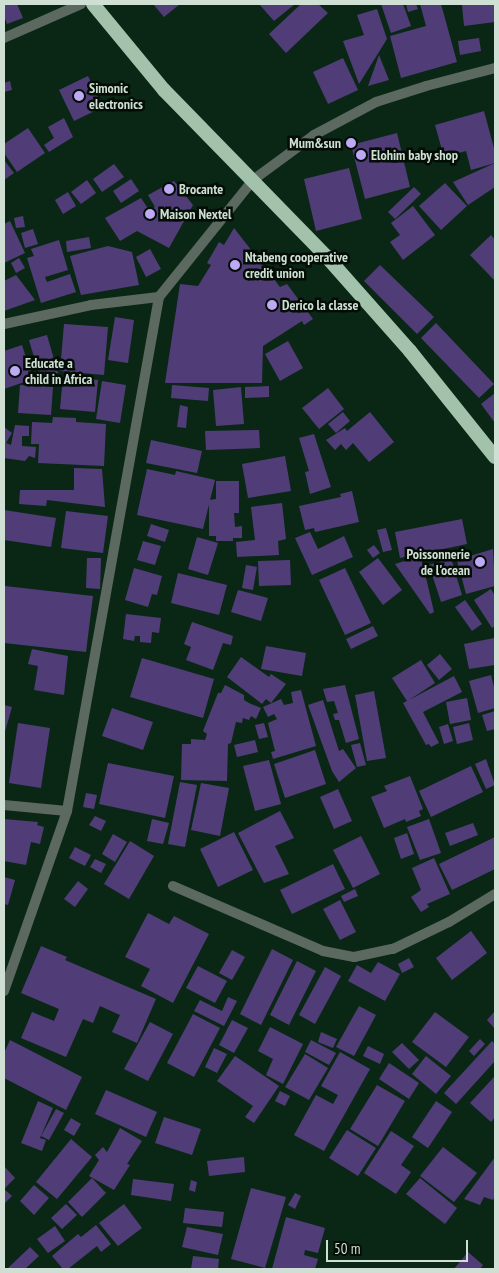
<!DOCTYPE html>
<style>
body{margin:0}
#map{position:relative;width:499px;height:1273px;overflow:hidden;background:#0a2716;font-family:"PT Sans Narrow",sans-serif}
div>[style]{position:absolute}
.building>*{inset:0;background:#503d78}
.minor>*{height:10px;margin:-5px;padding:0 5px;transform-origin:5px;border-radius:5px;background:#5c6960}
.trunk>*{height:14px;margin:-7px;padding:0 7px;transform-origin:7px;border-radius:7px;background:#a3c2ac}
.dots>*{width:14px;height:14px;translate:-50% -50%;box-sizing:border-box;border:2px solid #030d06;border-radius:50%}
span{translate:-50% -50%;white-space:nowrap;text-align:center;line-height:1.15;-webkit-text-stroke:5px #030d06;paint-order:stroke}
.poi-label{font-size:14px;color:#cfdfd3;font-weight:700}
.left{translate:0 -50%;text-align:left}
.right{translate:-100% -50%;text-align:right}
.frame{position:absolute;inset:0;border:5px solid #cfdfd3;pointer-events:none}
.scale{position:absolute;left:326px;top:1240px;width:142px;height:22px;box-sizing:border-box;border:2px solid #cfdfd3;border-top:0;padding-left:6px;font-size:15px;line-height:18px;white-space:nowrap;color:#cfdfd3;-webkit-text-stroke:4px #030d06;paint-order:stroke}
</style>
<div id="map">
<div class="building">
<i style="clip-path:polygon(4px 4px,17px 4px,23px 18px,7px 24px,4px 16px)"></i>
<i style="clip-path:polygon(153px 4px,180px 4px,164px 17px)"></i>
<i style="clip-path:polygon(259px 4px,295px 4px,274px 21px)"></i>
<i style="clip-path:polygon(301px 4px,318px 4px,328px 13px,286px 53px,269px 34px)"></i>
<i style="clip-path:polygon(381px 4px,403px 4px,411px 26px,391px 33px)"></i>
<i style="clip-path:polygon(406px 4px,416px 4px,418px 9px,408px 12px)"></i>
<i style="clip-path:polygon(420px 4px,441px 4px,457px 62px,401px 78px,390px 36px,426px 26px)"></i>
<i style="clip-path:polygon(471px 4px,495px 4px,495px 22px,464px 26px,462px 5px)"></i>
<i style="clip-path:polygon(377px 9px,387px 39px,359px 84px,343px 41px,364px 35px,357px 15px)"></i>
<i style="clip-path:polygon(479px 38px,481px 51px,460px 55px,458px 41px)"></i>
<i style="clip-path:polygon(379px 55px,389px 80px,368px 86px)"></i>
<i style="clip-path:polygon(343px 58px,358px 90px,328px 104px,313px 72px)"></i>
<i style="clip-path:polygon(88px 76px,103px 107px,74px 121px,59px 90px)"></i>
<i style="clip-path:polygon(10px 81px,12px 90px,4px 92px,4px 83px)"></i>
<i style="clip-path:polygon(484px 111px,495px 152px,495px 163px,471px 170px,466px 151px,444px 157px,435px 125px)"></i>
<i style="clip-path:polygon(64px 118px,73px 137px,49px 152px,44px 145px,54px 138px,48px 127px)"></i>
<i style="clip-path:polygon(28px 128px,45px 153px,17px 172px,4px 153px,4px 144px)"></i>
<i style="clip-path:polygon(397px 133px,410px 187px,365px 199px,351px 145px)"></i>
<i style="clip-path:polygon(4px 160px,14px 173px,4px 180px)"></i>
<i style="clip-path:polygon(495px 163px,495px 187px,468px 205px,453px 182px)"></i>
<i style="clip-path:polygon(114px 164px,124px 177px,102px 192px,93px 179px)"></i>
<i style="clip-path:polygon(349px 168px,362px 219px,316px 231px,304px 179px)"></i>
<i style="clip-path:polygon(131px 179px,139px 191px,121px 203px,113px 191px)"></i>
<i style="clip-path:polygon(87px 180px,96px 193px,81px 204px,71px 192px)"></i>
<i style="clip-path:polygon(174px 181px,193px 205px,169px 248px,137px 231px,120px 241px,105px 218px,141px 198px,149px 210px,155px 207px,148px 195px)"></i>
<i style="clip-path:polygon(445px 183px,467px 206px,441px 230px,419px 206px)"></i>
<i style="clip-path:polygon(414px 187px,421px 194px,395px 219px,388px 212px)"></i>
<i style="clip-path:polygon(68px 192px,76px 206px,63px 214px,55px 200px)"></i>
<i style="clip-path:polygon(413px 206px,435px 235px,403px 260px,390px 242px,400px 235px,391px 223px)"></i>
<i style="clip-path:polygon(23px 216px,25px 227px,16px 228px,14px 218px)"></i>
<i style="clip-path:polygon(10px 221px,25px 253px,4px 263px,4px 224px)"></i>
<i style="clip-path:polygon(234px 228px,280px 287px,287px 284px,313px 319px,304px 325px,302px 321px,263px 346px,262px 383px,165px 383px,180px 284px,198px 286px,211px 265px,207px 263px,219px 242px,224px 245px)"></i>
<i style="clip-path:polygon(33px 229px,38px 244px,25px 248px,21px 233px)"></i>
<i style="clip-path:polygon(491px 235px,495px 240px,495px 281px,470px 255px)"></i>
<i style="clip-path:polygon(89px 237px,91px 248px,67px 252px,66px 241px)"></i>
<i style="clip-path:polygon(59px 240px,68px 270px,45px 277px,47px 282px,70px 274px,76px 292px,41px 303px,27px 258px,34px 256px,31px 249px)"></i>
<i style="clip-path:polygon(108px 246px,132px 252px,139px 285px,81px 295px,70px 256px)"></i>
<i style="clip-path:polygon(150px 249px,161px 269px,146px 277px,136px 257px)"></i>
<i style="clip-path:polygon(19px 258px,25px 268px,16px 273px,11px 263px)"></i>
<i style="clip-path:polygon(380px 265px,434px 317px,417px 334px,364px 281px)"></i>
<i style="clip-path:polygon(16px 275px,35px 300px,4px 311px,4px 281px)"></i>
<i style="clip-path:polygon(115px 317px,134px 320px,128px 363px,108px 360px)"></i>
<i style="clip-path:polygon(436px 323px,494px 384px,479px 398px,421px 338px)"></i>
<i style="clip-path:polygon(64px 324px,108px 327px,104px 375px,60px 371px)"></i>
<i style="clip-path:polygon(47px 335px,58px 373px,40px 378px,29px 340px)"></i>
<i style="clip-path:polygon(288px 341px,303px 368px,280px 381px,265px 354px)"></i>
<i style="clip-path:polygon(22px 345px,33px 379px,4px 389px,4px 351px)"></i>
<i style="clip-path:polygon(63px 376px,98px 380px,95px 412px,60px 409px)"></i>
<i style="clip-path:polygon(102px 381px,126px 385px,120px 423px,96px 419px)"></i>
<i style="clip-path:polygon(20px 385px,53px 387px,51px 415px,18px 413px)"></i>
<i style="clip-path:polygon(172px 385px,209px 388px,208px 401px,171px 398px)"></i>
<i style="clip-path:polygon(269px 386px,269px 397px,245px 398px,245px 387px)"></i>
<i style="clip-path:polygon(241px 387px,244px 424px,216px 426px,213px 390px)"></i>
<i style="clip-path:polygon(328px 388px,344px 409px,319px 429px,302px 408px)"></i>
<i style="clip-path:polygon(495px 393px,495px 423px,481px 404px)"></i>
<i style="clip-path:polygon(180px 405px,188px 407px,186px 428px,177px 427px)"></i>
<i style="clip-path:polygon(343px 412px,350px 421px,336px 433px,328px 424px)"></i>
<i style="clip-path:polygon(370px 412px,394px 442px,369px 462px,353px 443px,346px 450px,341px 444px,335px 450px,326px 440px,345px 428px,347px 431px)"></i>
<i style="clip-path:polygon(53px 417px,76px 418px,76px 422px,106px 424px,104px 466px,38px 463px,39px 444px,31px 444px,32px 422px,52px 423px)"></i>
<i style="clip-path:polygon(15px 425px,29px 426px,29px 436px,22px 436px,22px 446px,36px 447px,35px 458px,29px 456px,25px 461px,4px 458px,4px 427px,12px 433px,6px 443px,11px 445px)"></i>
<i style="clip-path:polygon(259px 430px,260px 448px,206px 450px,205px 431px)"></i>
<i style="clip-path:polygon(314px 434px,331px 487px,310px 494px,305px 472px,309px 471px,299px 438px)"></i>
<i style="clip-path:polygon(151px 440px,202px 451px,197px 473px,146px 463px)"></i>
<i style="clip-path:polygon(285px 456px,291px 491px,248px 498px,242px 464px)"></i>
<i style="clip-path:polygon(74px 468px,102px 469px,105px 507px,47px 500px,46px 506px,19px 504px,20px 490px,74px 490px)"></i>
<i style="clip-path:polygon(147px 469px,175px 475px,176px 471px,215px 480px,203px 529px,137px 515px)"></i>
<i style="clip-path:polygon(216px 481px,239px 481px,239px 513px,234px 513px,235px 527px,242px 526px,242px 538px,233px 538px,233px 541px,216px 541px,216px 536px,209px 536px,209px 500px,216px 499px)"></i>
<i style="clip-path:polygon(352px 491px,359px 522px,315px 532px,314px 528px,305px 530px,299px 506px,341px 497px,340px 494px)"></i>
<i style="clip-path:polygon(282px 503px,286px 539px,278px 541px,279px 555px,237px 557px,236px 542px,255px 540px,251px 507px)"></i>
<i style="clip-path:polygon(4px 510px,56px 518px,51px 547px,4px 540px)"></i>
<i style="clip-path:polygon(66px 511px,108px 516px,103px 553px,61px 548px)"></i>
<i style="clip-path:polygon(462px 519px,467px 544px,400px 558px,395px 532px)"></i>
<i style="clip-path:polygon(151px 524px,169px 530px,165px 542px,147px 536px)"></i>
<i style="clip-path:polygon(386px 528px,392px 550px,383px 552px,377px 530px)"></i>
<i style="clip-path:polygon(310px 532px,318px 549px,344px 536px,353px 557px,312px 575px,295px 538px)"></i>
<i style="clip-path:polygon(197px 537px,218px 543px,208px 575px,188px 569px)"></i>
<i style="clip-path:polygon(143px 541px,161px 546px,155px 565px,137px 560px)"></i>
<i style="clip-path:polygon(374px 545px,380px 553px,373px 558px,367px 550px)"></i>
<i style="clip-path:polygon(493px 549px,495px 586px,466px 594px,457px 560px)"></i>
<i style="clip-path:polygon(421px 556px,434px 612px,430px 614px,395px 564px)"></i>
<i style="clip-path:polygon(87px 558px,101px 558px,100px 589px,86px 588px)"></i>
<i style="clip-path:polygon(378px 558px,402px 590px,383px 605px,359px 572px)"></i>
<i style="clip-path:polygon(451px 558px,462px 595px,441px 602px,429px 565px)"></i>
<i style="clip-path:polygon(290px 560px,291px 585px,259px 586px,258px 561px)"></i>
<i style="clip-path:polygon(246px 565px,257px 567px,253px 590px,242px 588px)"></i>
<i style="clip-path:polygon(134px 568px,162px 576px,157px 595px,152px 594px,148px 607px,125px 600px)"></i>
<i style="clip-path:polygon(345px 568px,371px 623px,345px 635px,319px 580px)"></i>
<i style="clip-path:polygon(178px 573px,227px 585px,219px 615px,171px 603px)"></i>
<i style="clip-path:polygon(5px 586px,93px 596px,86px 652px,4px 643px)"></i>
<i style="clip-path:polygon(491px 589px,495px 596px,495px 626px,492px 628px,474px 600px)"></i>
<i style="clip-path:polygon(238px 590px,268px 598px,261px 621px,231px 612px)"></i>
<i style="clip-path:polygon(465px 600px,482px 624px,472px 631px,455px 607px)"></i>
<i style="clip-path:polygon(126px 614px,161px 618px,159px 633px,152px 632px,151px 643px,140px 642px,140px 636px,135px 636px,134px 641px,123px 639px)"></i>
<i style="clip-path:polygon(192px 622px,233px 636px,231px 645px,223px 643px,213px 670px,186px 660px,191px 647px,184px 644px)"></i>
<i style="clip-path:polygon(373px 626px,378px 636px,351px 649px,346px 639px)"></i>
<i style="clip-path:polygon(494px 638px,495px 665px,469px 669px,464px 644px)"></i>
<i style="clip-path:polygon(266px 646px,306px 653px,302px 676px,261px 669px)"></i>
<i style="clip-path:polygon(32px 649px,68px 656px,64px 695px,34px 690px,38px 666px,28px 664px)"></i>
<i style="clip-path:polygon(440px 654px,452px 669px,439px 680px,427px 665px)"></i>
<i style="clip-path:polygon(241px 657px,269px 677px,271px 674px,286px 684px,271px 703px,266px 699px,262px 704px,227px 677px)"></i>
<i style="clip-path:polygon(142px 658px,214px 679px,203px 718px,130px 697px)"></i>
<i style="clip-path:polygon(421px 660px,435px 683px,409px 700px,454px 676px,462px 692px,423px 712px,439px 743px,431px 747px,429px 744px,426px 745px,403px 703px,407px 701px,392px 678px)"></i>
<i style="clip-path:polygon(491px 675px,495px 691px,495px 708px,478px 713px,469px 681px)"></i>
<i style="clip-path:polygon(225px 685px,244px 695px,244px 700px,249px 703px,261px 708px,256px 719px,251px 716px,249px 720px,243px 718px,242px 723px,236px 722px,231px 743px,228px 744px,227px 781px,181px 780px,182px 744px,191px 744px,191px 739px,205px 740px,207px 734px,203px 731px,218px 693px,221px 693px)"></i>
<i style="clip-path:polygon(345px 685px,359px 739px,346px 743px,339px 720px,335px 720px,333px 714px,338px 713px,334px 701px,327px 702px,323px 689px)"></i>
<i style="clip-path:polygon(301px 690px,316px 746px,273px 759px,271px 752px,275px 751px,268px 723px,277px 719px,274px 714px,268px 717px,263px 707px,281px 699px,284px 705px,293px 703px,291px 692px)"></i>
<i style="clip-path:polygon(374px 691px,386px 758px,367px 761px,355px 695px)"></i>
<i style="clip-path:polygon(467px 698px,471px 720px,450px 724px,446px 702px)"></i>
<i style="clip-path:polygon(323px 700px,339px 751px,343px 749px,356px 768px,339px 782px,332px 771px,308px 705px)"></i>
<i style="clip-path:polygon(4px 705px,12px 707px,4px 735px)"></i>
<i style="clip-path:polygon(112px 708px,153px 722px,143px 750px,102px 736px)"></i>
<i style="clip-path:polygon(495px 711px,495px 729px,487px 731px,482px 715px)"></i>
<i style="clip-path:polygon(18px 723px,50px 728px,41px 788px,9px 783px)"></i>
<i style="clip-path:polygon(264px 723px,268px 737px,259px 739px,255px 725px)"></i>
<i style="clip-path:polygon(469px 723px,473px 740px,457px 744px,453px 727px)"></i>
<i style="clip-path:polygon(448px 724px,453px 741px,444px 744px,439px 727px)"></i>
<i style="clip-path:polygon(255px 740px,258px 752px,237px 757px,234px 745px)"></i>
<i style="clip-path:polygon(360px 743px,366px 765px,357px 767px,351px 745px)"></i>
<i style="clip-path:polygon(315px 750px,326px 784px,285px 798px,274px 764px)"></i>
<i style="clip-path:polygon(486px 759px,495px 785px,486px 789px,475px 764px)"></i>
<i style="clip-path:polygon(269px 760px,281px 804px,255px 811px,243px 766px)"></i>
<i style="clip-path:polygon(108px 763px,174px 776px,165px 818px,99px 804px)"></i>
<i style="clip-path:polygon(471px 766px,483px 792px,431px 817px,419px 791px)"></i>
<i style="clip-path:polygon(410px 776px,423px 809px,419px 811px,421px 816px,406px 822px,405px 819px,384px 828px,371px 797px,387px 791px,384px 786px)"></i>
<i style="clip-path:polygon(180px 782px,197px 785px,185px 847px,168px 844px)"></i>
<i style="clip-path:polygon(201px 783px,229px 788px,220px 836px,191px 830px)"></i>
<i style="clip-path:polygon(338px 789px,352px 821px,334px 829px,320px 797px)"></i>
<i style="clip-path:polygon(86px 793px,97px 795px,94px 809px,83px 807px)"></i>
<i style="clip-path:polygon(280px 811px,294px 838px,275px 846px,289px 874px,264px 883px,238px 833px)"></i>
<i style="clip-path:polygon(95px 816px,106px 821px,101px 831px,89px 825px)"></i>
<i style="clip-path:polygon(4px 819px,38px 822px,37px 825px,44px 827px,40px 844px,31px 842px,26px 865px,4px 861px)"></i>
<i style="clip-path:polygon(152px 819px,169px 823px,163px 844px,147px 841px)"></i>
<i style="clip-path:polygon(429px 819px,441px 853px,420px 860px,407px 827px)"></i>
<i style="clip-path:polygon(473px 823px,478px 835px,450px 846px,445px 833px)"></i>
<i style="clip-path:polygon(234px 832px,253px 870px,218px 887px,200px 849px)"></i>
<i style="clip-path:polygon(407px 833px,414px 854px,401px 859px,394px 838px)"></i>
<i style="clip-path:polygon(113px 834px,127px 842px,115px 862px,102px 854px)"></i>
<i style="clip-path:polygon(361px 836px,380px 874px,353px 888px,333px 850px)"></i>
<i style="clip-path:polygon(495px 837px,495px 869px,452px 890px,439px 864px)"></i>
<i style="clip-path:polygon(130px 841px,154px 856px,129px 899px,104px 884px)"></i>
<i style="clip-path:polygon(75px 847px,91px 855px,85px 866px,69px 858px)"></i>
<i style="clip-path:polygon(434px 858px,450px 894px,427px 904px,429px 907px,421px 912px,411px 897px,421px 890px,412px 868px)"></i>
<i style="clip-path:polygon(95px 859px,106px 864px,101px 873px,90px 867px)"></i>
<i style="clip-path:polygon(333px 864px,345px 889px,292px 914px,280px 890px)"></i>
<i style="clip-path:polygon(4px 877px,15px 880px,8px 905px,4px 904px)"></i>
<i style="clip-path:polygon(78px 881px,88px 889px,75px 907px,64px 899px)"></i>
<i style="clip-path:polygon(355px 889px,358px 896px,344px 902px,341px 896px)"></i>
<i style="clip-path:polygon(340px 900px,356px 932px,340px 940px,323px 909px)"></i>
<i style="clip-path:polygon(148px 913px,169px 924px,174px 916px,209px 934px,173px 1003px,141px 986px,150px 969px,125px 957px)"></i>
<i style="clip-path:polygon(471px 931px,487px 953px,452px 980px,436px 958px)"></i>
<i style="clip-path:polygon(41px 946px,67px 957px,65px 960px,156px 999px,137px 1043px,112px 1032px,120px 1015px,100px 1006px,93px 1023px,83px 1019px,66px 1057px,21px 1038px,32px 1012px,54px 1021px,59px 1009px,21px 993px)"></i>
<i style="clip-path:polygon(272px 949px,293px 960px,261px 1025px,240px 1014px)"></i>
<i style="clip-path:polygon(232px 950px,245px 957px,232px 980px,219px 973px)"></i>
<i style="clip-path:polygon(409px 958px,414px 967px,402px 973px,398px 964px)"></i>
<i style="clip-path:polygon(297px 961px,316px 971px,289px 1025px,270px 1015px)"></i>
<i style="clip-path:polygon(378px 962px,400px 974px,385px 1001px,348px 981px,357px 965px,371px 973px)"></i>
<i style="clip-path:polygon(198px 966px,227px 981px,215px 1003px,186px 988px)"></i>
<i style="clip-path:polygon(325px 967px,341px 976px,315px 1024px,299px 1015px)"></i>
<i style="clip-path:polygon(228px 997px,237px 1001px,224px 1026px,194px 1011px,200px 1000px,222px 1011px)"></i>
<i style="clip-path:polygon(359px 1006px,376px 1015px,354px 1056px,336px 1047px)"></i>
<i style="clip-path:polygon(495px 1011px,495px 1029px,487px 1020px)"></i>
<i style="clip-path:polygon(435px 1012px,469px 1037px,446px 1067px,412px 1042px)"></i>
<i style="clip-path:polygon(193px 1014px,220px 1028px,194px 1077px,167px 1063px)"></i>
<i style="clip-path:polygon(232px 1020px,248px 1028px,234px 1053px,219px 1045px)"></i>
<i style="clip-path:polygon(150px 1022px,173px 1034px,148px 1081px,124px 1069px)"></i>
<i style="clip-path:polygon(270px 1027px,303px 1044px,283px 1084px,266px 1075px,273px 1059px,258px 1051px)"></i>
<i style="clip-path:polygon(321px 1032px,337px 1039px,333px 1048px,318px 1042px)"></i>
<i style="clip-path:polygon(480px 1039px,485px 1044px,474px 1056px,469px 1051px)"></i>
<i style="clip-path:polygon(10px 1040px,82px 1077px,66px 1110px,4px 1078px,4px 1053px)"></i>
<i style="clip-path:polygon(311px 1040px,336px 1053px,329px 1065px,305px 1052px)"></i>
<i style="clip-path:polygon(492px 1041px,495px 1044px,495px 1061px,456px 1104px,444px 1093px)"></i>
<i style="clip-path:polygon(402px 1043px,419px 1060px,409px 1069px,392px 1052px)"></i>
<i style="clip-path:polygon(368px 1046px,384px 1054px,380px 1064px,363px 1056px)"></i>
<i style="clip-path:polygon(214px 1048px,227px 1054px,217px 1073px,205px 1067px)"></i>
<i style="clip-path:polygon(340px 1052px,370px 1069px,324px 1151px,294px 1135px,316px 1095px,333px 1104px,338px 1095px,321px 1086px)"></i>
<i style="clip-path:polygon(305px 1054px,328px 1068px,309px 1100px,285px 1087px)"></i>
<i style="clip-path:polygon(235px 1056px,279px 1086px,254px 1123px,245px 1117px,253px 1106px,217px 1081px)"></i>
<i style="clip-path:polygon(426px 1056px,451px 1076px,436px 1094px,412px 1074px)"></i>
<i style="clip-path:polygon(389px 1063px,419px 1083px,409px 1099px,379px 1079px)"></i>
<i style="clip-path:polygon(494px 1077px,495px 1117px,491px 1122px,470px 1103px)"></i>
<i style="clip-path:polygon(377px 1085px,405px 1101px,378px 1146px,350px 1129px)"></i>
<i style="clip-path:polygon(106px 1090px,157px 1112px,146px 1137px,95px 1114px)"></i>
<i style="clip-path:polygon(280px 1091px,290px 1096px,285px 1106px,275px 1101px)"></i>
<i style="clip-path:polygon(38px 1101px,53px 1108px,40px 1138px,46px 1140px,42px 1151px,21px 1143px)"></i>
<i style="clip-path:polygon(436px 1101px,452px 1112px,428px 1148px,412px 1137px)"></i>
<i style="clip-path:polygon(56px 1109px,64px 1113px,49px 1140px,41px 1136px)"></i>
<i style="clip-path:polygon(164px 1117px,201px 1129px,192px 1155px,155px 1143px)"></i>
<i style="clip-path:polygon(71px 1118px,81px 1124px,74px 1136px,64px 1130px)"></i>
<i style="clip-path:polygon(120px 1128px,142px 1141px,127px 1164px,130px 1165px,114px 1190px,89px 1176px,99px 1160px,95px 1155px,103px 1147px,107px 1152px)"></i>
<i style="clip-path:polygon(347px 1130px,376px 1148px,358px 1176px,329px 1158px)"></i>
<i style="clip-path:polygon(391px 1131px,414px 1146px,401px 1165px,411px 1172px,396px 1194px,364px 1173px)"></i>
<i style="clip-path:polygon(71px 1139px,92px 1157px,57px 1199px,36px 1182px)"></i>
<i style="clip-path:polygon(443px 1147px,477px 1173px,454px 1202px,420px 1176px)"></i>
<i style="clip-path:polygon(244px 1157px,245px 1172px,209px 1176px,207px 1161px)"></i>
<i style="clip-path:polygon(495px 1157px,495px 1196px,493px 1200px,484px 1197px,480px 1205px,464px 1199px)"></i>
<i style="clip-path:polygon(4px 1166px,15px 1178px,4px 1189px,12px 1196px,4px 1204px)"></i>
<i style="clip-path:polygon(92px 1178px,106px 1193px,82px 1217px,68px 1202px)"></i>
<i style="clip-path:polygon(420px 1178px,457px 1208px,445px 1224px,406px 1194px)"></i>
<i style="clip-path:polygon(133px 1179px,174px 1184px,171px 1201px,131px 1195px)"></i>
<i style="clip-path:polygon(191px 1180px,197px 1182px,195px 1192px,189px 1190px)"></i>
<i style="clip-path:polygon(34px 1185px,49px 1198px,34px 1215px,20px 1201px)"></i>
<i style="clip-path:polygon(251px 1188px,286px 1197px,265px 1268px,231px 1259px)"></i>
<i style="clip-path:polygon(295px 1193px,301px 1196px,295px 1209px,288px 1205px)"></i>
<i style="clip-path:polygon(66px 1204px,77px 1215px,62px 1229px,51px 1218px)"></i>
<i style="clip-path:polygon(124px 1204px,142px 1228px,118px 1246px,99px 1223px)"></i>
<i style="clip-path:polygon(185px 1208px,224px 1212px,222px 1227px,183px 1223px)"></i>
<i style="clip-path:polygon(286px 1217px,325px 1228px,318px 1253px,305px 1250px,304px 1255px,318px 1259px,315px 1269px,272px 1269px)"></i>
<i style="clip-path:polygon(96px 1225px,111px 1244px,101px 1252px,97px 1246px,68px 1269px,63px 1269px,52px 1256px,78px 1234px,81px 1237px)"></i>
<i style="clip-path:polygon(55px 1226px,65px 1241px,48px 1253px,37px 1239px)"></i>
<i style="clip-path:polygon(187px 1227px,223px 1234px,218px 1255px,182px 1247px)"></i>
<i style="clip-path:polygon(30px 1247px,39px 1256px,25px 1269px,7px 1269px)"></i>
<i style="clip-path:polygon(468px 1252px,483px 1265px,480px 1269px,454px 1269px)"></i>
<i style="clip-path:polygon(193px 1256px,219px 1259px,218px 1269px,191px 1269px)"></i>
</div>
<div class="minor">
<i style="left:4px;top:38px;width:84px;rotate:-23.8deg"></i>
<i style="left:4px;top:324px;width:89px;rotate:-12.3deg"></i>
<i style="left:91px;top:305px;width:68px;rotate:-6.7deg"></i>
<i style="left:4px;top:805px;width:63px;rotate:5.4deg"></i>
<i style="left:173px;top:886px;width:163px;rotate:23.4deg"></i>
<i style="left:323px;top:951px;width:32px;rotate:11deg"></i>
<i style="left:354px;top:957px;width:40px;rotate:-12deg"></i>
<i style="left:393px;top:949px;width:62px;rotate:-25.7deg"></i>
<i style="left:449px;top:922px;width:54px;rotate:-31.3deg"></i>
<i style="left:4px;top:991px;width:191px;rotate:-70.7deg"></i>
<i style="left:67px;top:811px;width:522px;rotate:-79.85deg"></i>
<i style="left:159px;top:297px;width:150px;rotate:-51.2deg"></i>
<i style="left:253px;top:180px;width:76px;rotate:-36.4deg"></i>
<i style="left:314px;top:135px;width:70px;rotate:-28deg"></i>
<i style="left:376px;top:102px;width:52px;rotate:-17.7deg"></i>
<i style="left:426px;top:86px;width:71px;rotate:-14.6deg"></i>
</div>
<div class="trunk">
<i style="left:93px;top:4px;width:112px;rotate:50.5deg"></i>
<i style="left:164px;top:90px;width:232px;rotate:45.7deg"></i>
<i style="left:326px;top:256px;width:127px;rotate:48.5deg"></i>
<i style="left:410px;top:351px;width:136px;rotate:51.3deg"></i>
</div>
<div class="dots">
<i style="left:79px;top:96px;background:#bea9f4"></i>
<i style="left:351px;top:143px;background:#bea9f4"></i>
<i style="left:361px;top:155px;background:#bea9f4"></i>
<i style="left:169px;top:189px;background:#bea9f4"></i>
<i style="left:150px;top:214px;background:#bea9f4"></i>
<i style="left:235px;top:265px;background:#bea9f4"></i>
<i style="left:272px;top:305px;background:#bea9f4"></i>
<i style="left:15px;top:371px;background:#bea9f4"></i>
<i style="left:480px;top:562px;background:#bea9f4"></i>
</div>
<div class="poi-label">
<span class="left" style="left:89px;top:96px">Simonic<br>electronics</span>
<span class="right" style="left:341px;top:143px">Mum&amp;sun</span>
<span class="left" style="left:371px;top:155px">Elohim baby shop</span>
<span class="left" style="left:179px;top:189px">Brocante</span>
<span class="left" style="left:160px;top:214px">Maison Nextel</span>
<span class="left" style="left:245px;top:265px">Ntabeng cooperative<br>credit union</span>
<span class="left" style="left:282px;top:305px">Derico la classe</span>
<span class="left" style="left:25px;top:371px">Educate a<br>child in Africa</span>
<span class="right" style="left:470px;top:562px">Poissonnerie<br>de l'ocean</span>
</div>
<div class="frame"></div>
<div class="scale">50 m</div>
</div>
